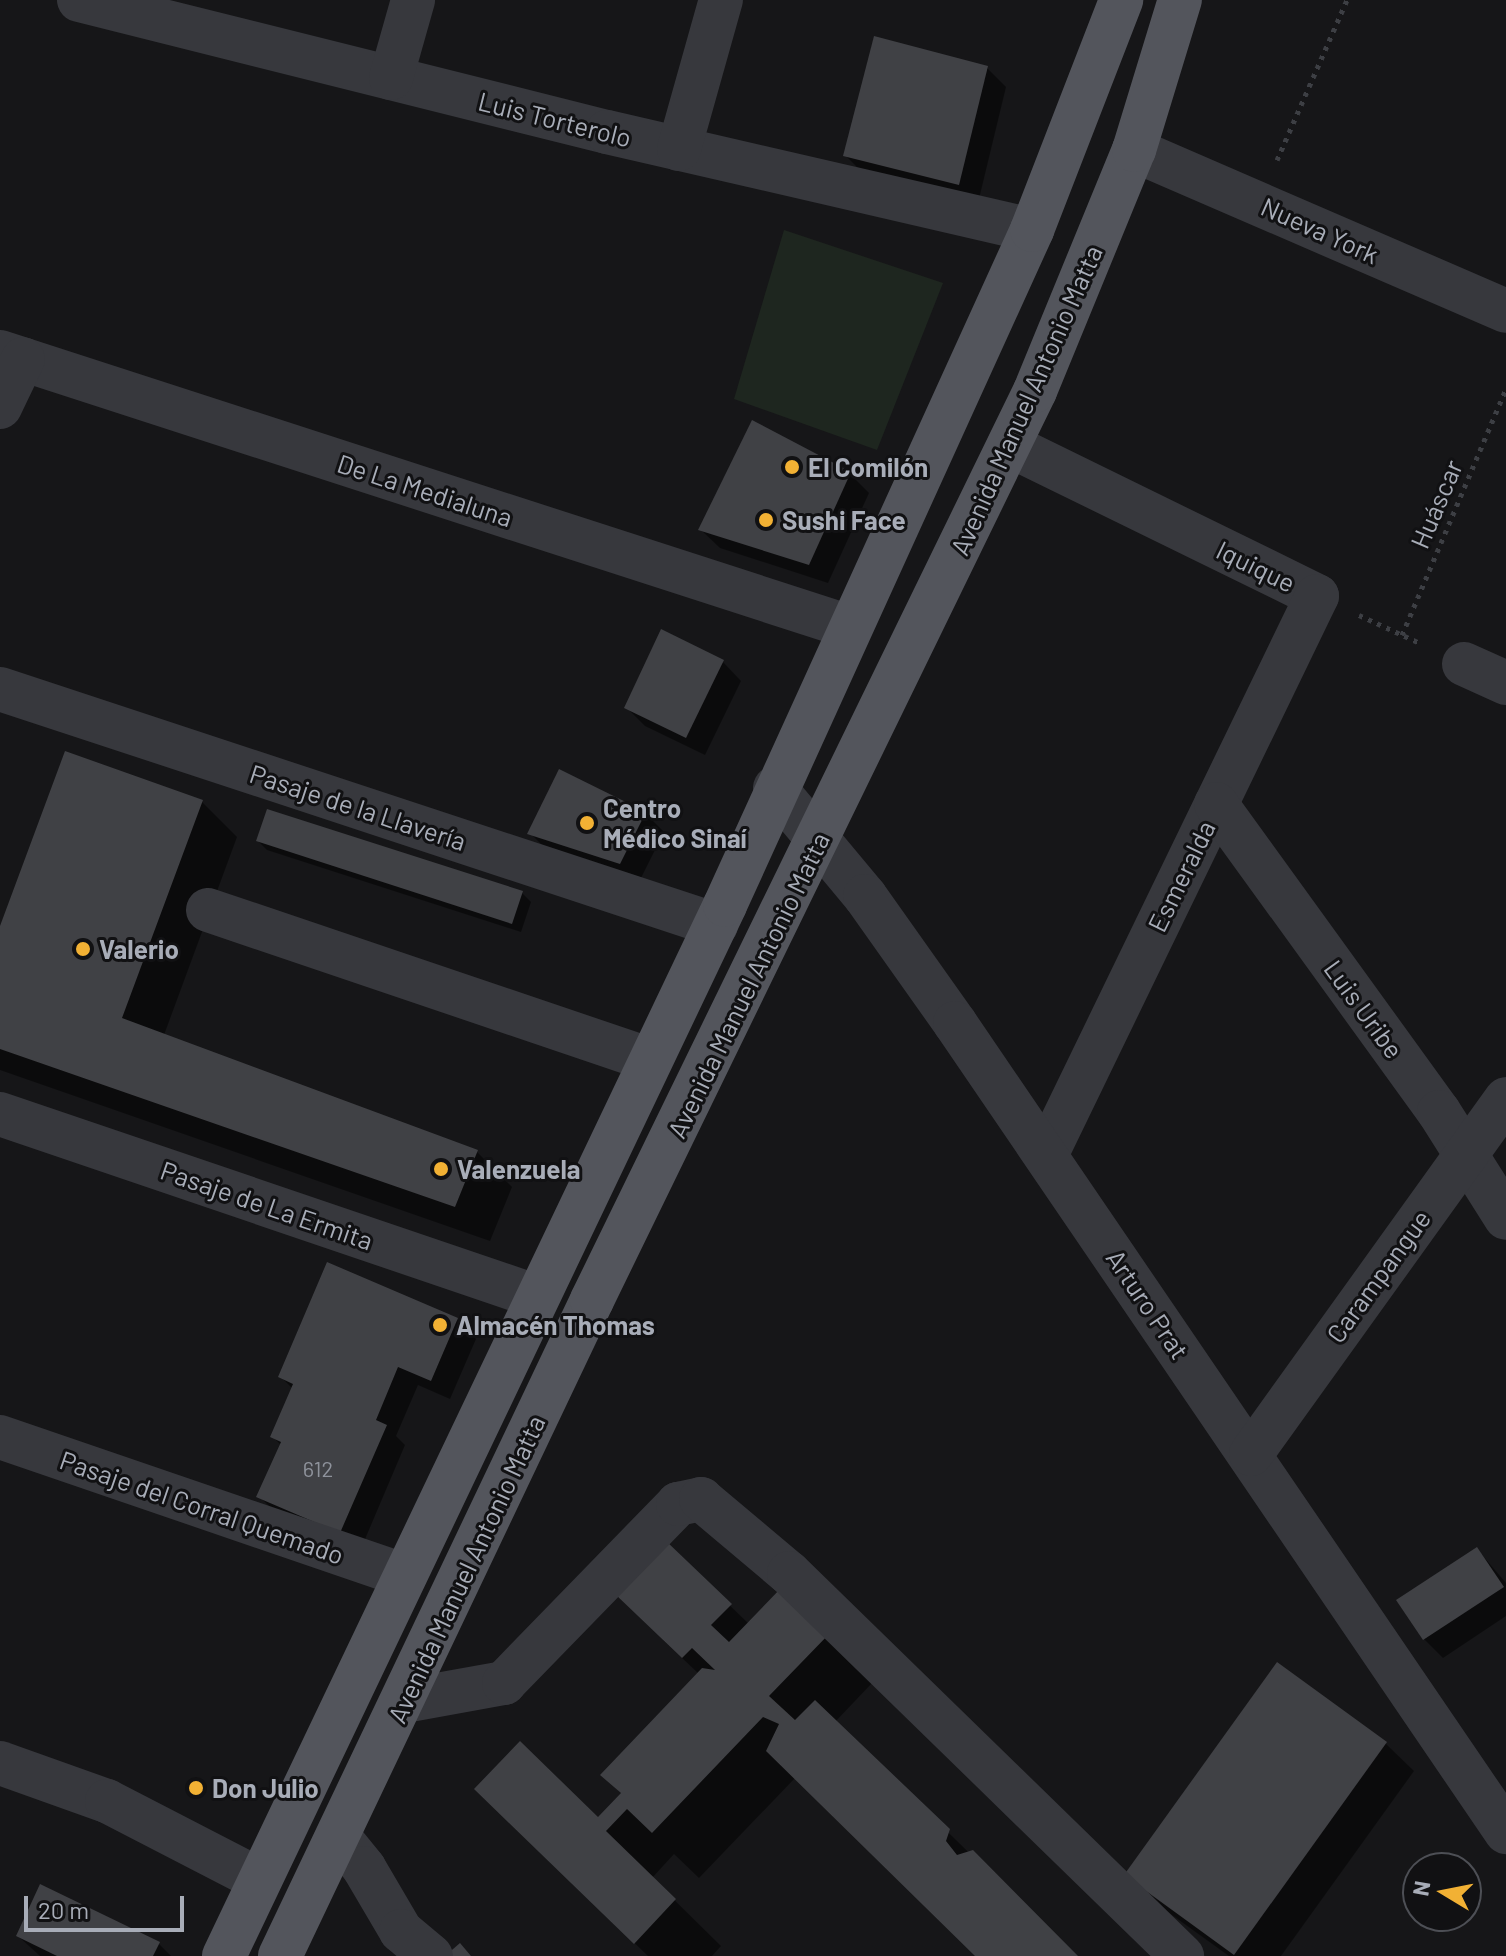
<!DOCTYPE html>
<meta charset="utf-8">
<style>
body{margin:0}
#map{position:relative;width:1506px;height:1956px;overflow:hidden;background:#161618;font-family:Barlow,sans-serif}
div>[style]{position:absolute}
.green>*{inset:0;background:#1e261f}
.shadow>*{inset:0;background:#0007}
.building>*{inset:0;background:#404145}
.path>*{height:5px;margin-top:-2.5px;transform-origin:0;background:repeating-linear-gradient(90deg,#3d3f44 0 4px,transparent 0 10px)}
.minor>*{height:44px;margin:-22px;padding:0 22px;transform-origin:22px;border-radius:22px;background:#37383d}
.major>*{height:44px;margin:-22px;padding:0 22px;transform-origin:22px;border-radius:22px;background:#53555c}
.dots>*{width:22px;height:22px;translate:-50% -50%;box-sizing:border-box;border:4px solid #111113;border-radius:50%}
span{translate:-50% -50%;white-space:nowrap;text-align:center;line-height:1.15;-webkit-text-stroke:6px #111113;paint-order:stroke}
.number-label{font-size:22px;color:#8e929b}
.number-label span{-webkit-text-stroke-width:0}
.street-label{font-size:26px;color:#a8adb8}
.poi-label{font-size:26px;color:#a8adb8;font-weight:700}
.left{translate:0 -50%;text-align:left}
.north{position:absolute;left:1402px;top:1852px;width:80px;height:80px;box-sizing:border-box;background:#111113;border:2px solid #4d4f55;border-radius:50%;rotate:280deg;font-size:22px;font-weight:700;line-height:32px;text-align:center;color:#a8adb8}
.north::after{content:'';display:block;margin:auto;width:28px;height:36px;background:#f2b134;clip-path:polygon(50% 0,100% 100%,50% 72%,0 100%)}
.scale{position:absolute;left:24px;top:1896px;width:160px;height:36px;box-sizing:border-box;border:4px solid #a8adb8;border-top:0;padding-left:10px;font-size:24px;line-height:28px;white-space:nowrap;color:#a8adb8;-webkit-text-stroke:6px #111113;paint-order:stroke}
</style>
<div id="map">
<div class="green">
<i style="clip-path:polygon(784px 230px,943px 283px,877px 450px,734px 399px)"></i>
</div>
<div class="shadow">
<i style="clip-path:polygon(987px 68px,1006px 87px,978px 203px,864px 174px,845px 155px)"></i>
<i style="clip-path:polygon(850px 474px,869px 493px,828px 583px,720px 548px,701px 530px)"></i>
<i style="clip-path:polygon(723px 662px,741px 681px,705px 755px,645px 726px,626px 707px)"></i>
<i style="clip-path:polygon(202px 802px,237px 837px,164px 1035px,477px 1152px,512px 1187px,490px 1241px,0 1070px,0 932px)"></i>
<i style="clip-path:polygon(645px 813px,664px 832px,639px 882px,549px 852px,530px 833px)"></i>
<i style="clip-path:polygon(258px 841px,522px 893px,531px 902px,521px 932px,267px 850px)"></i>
<i style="clip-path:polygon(457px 1320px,476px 1339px,450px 1399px,418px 1385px,396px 1436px,405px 1445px,360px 1551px,278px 1515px,259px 1496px,281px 1445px,272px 1436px,293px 1389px,281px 1377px)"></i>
<i style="clip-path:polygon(665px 1543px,749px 1624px,782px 1590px,874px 1681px,835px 1722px,1075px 1956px,977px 1956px,796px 1777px,699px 1878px,674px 1854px,652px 1878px,721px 1946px,712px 1956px,648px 1956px,522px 1835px,598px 1820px,622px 1794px,603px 1775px,699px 1674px,663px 1640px)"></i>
<i style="clip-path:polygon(1477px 1549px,1506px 1583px,1506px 1616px,1443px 1658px,1424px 1639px)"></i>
<i style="clip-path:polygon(1278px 1665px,1386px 1744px,1414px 1771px,1281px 1956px,1229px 1956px,1154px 1902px,1127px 1874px)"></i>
<i style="clip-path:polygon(18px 1936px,159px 1944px,171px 1956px,40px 1956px)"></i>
</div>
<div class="building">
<i style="clip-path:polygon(874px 36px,988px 66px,959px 185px,843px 156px)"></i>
<i style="clip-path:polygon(752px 420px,851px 472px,809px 565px,698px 530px)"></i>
<i style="clip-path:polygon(661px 629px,724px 660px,686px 738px,624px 708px)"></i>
<i style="clip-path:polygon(65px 751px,203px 800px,122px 1018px,478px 1150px,455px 1207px,0 1049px,0 926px)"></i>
<i style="clip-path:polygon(559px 769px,646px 812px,620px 864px,527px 834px)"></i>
<i style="clip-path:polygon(267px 809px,523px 891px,512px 924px,256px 841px)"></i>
<i style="clip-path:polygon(327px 1262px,458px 1318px,431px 1381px,398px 1367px,376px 1420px,387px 1425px,340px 1533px,256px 1497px,281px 1442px,270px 1437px,293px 1384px,278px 1377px)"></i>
<i style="clip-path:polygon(665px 1540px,732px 1604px,711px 1625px,729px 1642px,782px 1587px,830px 1633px,769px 1696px,795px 1720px,815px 1700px,950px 1829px,946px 1841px,957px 1855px,973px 1850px,1078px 1956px,975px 1956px,766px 1751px,779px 1724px,763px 1717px,652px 1833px,627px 1809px,606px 1831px,676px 1899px,634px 1944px,474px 1789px,520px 1741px,598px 1817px,621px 1793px,600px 1775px,702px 1668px,715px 1670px,692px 1648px,682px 1658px,615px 1594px)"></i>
<i style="clip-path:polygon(1477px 1547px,1504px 1587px,1423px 1640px,1396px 1600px)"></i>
<i style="clip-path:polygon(1277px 1662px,1387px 1742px,1234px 1955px,1124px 1875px)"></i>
<i style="clip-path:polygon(40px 1884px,160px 1942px,153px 1956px,57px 1956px,16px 1936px)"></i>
<i style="clip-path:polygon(460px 1943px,471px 1956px,445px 1956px)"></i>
</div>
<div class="path">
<i style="left:1277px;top:160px;width:175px;rotate:-66.4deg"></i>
<i style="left:1359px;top:615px;width:67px;rotate:24.7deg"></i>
<i style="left:1402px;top:635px;width:267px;rotate:-67.1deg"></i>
</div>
<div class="minor">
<i style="left:79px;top:0;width:544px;rotate:14.04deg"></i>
<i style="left:607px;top:132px;width:436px;rotate:13deg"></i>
<i style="left:391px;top:78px;width:81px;rotate:-74.2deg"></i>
<i style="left:679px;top:149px;width:155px;rotate:-74.3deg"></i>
<i style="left:1134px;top:150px;width:405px;rotate:23.4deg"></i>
<i style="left:0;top:352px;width:893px;rotate:17.93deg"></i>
<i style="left:0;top:407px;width:53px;rotate:-64.4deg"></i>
<i style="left:1009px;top:445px;width:343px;rotate:26.1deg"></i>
<i style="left:1317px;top:596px;width:621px;rotate:115.86deg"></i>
<i style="left:1464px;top:664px;width:46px;rotate:24.3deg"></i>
<i style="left:0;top:689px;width:754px;rotate:18.24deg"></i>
<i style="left:775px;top:788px;width:141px;rotate:50.2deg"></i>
<i style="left:865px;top:896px;width:156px;rotate:54.7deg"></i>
<i style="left:955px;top:1023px;width:979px;rotate:55.74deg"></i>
<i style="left:1216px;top:804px;width:380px;rotate:54.1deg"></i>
<i style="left:1439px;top:1112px;width:125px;rotate:57.7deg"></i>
<i style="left:208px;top:910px;width:465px;rotate:18.7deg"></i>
<i style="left:0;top:1114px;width:565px;rotate:18.79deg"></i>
<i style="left:0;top:1437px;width:428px;rotate:18.9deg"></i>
<i style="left:1251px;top:1454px;width:437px;rotate:-54.3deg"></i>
<i style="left:404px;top:1701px;width:102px;rotate:-10.2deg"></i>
<i style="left:504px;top:1683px;width:250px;rotate:-45.8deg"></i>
<i style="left:678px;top:1504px;width:24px;rotate:-12deg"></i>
<i style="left:701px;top:1499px;width:115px;rotate:40.1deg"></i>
<i style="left:789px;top:1573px;width:549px;rotate:44.26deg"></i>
<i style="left:0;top:1763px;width:114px;rotate:19.6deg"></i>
<i style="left:107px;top:1801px;width:172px;rotate:27.3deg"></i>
<i style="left:339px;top:1837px;width:40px;rotate:51deg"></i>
<i style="left:364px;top:1868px;width:73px;rotate:59.6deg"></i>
<i style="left:401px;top:1931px;width:39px;rotate:40deg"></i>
</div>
<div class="major">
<i style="left:224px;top:1956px;width:1164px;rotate:-64.51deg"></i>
<i style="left:725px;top:905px;width:742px;rotate:-65.54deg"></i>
<i style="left:1032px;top:230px;width:247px;rotate:-68.8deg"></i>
<i style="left:280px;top:1956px;width:726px;rotate:-64.56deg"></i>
<i style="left:592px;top:1300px;width:1011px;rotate:-64.02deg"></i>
<i style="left:1035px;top:391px;width:261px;rotate:-67.7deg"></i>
<i style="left:1134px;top:150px;width:157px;rotate:-73deg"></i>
</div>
<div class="dots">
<i style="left:792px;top:467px;background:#f2b134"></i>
<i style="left:766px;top:520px;background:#f2b134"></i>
<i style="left:587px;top:823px;background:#f2b134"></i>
<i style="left:83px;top:949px;background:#f2b134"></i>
<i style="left:441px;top:1169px;background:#f2b134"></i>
<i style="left:440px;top:1325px;background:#f2b134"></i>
<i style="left:196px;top:1788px;background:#f2b134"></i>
</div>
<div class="number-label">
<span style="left:318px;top:1469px">612</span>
</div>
<div class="street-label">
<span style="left:555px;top:119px;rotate:14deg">Luis Torterolo</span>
<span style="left:1320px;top:230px;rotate:24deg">Nueva York</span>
<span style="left:1026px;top:400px;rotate:-66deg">Avenida Manuel Antonio Matta</span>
<span style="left:425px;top:490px;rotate:18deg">De La Medialuna</span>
<span style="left:1436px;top:504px;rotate:-67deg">Huáscar</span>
<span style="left:1256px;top:566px;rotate:26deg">Iquique</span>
<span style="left:358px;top:807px;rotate:18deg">Pasaje de la Llavería</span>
<span style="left:1181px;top:876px;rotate:-64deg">Esmeralda</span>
<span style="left:748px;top:985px;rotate:-64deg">Avenida Manuel Antonio Matta</span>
<span style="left:1364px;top:1009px;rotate:54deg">Luis Uribe</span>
<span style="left:267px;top:1205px;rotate:19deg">Pasaje de La Ermita</span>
<span style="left:1378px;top:1276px;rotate:-54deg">Carampangue</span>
<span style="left:1148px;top:1304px;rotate:56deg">Arturo Prat</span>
<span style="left:202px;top:1507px;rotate:19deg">Pasaje del Corral Quemado</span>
<span style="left:466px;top:1569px;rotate:-65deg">Avenida Manuel Antonio Matta</span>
</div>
<div class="poi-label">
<span class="left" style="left:808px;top:467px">El Comilón</span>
<span class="left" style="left:782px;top:520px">Sushi Face</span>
<span class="left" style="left:603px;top:823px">Centro<br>Médico Sinaí</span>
<span class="left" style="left:99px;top:949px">Valerio</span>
<span class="left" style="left:457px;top:1169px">Valenzuela</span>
<span class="left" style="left:456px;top:1325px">Almacén Thomas</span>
<span class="left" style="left:212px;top:1788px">Don Julio</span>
</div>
<div class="north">N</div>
<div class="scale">20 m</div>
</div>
